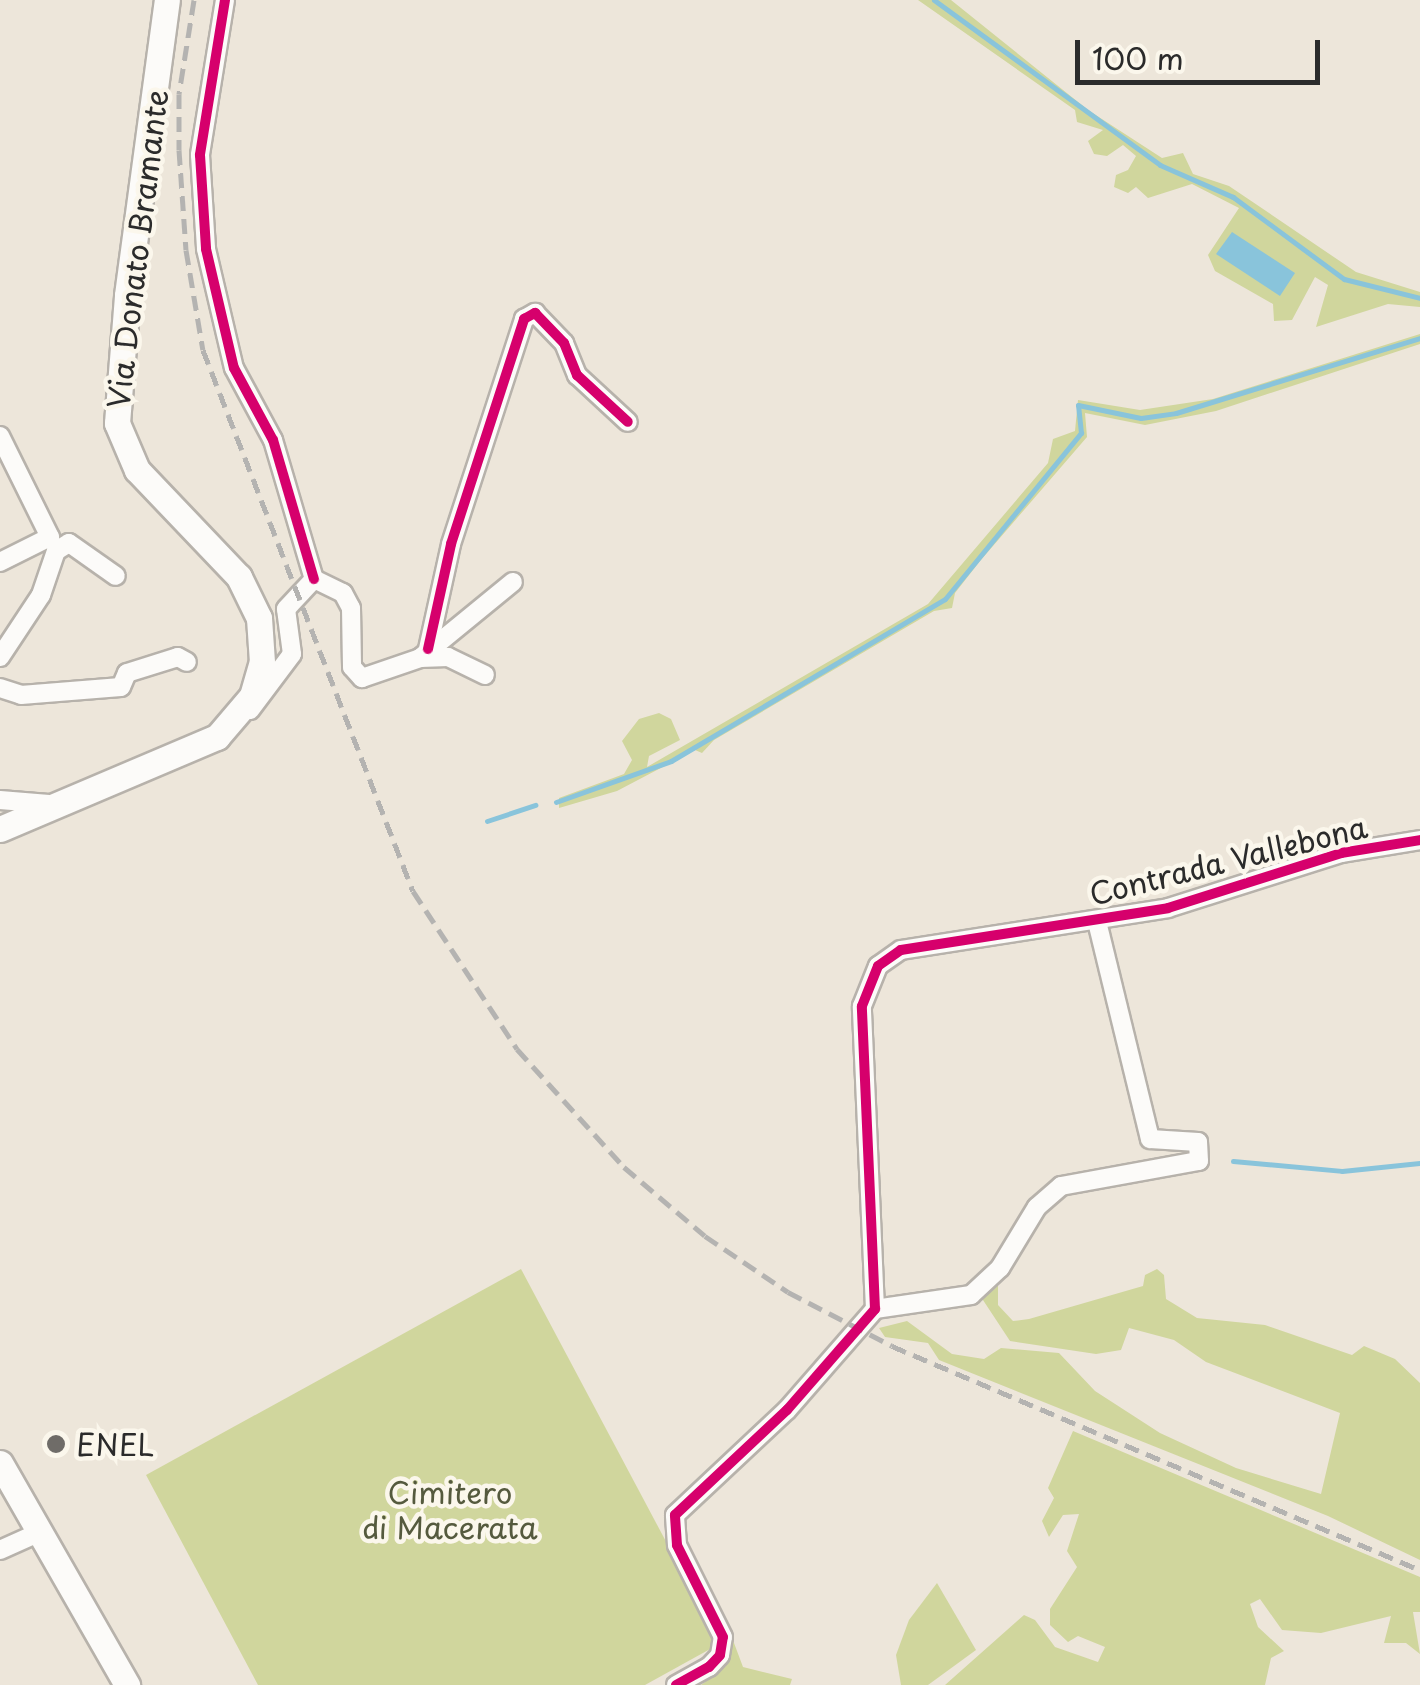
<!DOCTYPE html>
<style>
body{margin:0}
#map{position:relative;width:1420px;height:1685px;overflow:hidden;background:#ede6da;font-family:"Playpen Sans",sans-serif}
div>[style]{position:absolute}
.green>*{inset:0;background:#d0d69d}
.water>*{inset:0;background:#89c4db}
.stream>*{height:5px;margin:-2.5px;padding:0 2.5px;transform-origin:2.5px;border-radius:2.5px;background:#89c4db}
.roads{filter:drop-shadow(2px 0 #b7b2ab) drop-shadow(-2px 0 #b7b2ab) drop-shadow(0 2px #b7b2ab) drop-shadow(0 -2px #b7b2ab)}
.minor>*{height:18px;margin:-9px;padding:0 9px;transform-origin:9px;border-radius:9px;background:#fcfbf9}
.primary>*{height:25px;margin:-12.5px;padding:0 12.5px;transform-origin:12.5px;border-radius:12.5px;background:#fcfbf9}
.rail>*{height:5px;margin-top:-2.5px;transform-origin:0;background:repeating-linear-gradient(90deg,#b4b3b1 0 15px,transparent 0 23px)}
.cycleway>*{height:10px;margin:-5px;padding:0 5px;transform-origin:5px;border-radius:5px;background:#d6006c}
.dots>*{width:28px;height:28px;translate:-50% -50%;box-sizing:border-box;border:5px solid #fbf7ec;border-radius:50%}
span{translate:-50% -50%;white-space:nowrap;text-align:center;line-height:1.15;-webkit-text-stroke:9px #fbf7ec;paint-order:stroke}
.street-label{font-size:30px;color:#2b2b2b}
.poi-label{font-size:30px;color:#2b2b2b}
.left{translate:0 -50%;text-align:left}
.park-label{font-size:30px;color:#555a3e}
.scale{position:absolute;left:1075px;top:40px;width:245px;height:45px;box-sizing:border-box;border:5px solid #2b2b2b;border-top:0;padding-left:12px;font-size:30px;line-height:35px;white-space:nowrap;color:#2b2b2b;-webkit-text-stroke:8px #fbf7ec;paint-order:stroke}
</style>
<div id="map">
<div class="green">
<i style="clip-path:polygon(918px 0,951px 0,1088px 110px,1162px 158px,1183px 153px,1193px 174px,1229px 186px,1356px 272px,1420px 292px,1420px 307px,1388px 304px,1316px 327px,1328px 285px,1315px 277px,1292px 320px,1274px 321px,1273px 304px,1215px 271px,1208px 255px,1239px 208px,1192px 184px,1148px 198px,1136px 187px,1128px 193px,1114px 187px,1116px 175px,1128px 170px,1136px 156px,1123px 145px,1107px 156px,1094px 154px,1088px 141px,1103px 130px,1077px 122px,1075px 110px)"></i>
<i style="clip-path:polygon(1420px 334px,1420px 344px,1216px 411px,1145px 425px,1085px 413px,1087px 437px,980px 561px,955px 593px,952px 608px,934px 611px,714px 740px,702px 753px,695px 750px,617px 791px,559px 808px,559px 798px,624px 774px,632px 760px,622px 741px,639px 719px,659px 713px,671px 719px,680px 740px,649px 756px,647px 767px,928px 604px,1048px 463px,1053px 439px,1075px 431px,1078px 400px,1140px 410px,1213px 399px)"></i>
<i style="clip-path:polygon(521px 1269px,712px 1628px,712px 1648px,645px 1685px,258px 1685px,146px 1475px)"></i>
<i style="clip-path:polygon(1157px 1269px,1164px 1275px,1166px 1299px,1197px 1318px,1265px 1325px,1352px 1355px,1364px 1346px,1395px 1359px,1420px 1383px,1420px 1560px,1328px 1516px,939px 1360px,928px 1343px,885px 1337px,879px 1328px,907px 1321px,952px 1354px,984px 1359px,1001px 1348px,1059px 1353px,1095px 1391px,1160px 1433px,1236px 1468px,1321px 1494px,1340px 1413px,1206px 1362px,1174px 1340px,1129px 1328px,1121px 1350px,1096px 1354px,1010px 1341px,981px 1297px,998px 1279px,998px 1305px,1013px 1321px,1029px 1319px,1143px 1286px,1145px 1275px)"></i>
<i style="clip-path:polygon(1073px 1431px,1420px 1577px,1420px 1612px,1413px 1612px,1420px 1654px,1406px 1643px,1384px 1643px,1391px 1616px,1321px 1633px,1282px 1630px,1260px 1599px,1250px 1604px,1258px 1627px,1284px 1651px,1271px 1658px,1265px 1685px,945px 1685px,1024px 1615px,1035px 1620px,1055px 1647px,1098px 1662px,1105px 1647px,1078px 1636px,1068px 1642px,1050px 1625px,1050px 1609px,1077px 1567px,1067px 1551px,1079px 1514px,1063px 1515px,1049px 1537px,1042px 1521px,1054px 1498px,1048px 1488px)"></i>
<i style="clip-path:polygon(937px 1583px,976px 1650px,928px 1685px,901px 1685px,896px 1655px,909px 1620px)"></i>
<i style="clip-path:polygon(731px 1635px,743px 1667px,792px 1679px,790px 1685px,701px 1685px,726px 1666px)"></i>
</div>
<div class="water">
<i style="clip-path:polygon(1232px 232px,1295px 273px,1280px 296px,1216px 254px)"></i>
</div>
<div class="stream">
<i style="left:934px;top:0;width:280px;rotate:36.1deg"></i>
<i style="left:1160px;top:165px;width:80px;rotate:23.7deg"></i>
<i style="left:1233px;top:197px;width:138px;rotate:36.5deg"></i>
<i style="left:1344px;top:279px;width:78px;rotate:14deg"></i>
<i style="left:556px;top:802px;width:122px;rotate:-19.6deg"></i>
<i style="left:671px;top:761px;width:318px;rotate:-30.6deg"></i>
<i style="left:945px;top:599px;width:215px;rotate:-50.7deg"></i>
<i style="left:1081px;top:433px;width:28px;rotate:-96deg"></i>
<i style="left:1078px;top:405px;width:64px;rotate:11.7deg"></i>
<i style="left:1141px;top:418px;width:35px;rotate:-8deg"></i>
<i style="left:1176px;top:413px;width:255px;rotate:-17.1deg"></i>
<i style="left:487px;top:821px;width:51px;rotate:-18.4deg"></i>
<i style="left:1233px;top:1161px;width:109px;rotate:5.2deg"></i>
<i style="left:1342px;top:1171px;width:78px;rotate:-5.9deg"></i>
</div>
<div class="roads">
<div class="minor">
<i style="left:225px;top:0;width:157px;rotate:99.2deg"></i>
<i style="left:200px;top:155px;width:94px;rotate:86.3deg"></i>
<i style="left:206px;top:249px;width:122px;rotate:76.8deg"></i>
<i style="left:234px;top:368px;width:82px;rotate:61.6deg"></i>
<i style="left:273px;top:440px;width:145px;rotate:73.6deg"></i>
<i style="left:0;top:436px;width:113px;rotate:63.7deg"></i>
<i style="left:50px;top:537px;width:56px;rotate:153.4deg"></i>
<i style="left:428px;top:649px;width:107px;rotate:-77.6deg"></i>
<i style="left:451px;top:544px;width:237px;rotate:-72deg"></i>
<i style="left:524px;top:319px;width:13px;rotate:-29deg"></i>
<i style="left:535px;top:313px;width:42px;rotate:46deg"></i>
<i style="left:564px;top:343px;width:35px;rotate:68deg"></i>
<i style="left:577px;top:375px;width:69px;rotate:42.7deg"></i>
<i style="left:0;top:657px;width:74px;rotate:-56.5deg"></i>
<i style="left:41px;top:595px;width:46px;rotate:-71.2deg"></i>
<i style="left:56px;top:551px;width:15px;rotate:-32deg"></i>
<i style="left:69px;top:543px;width:57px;rotate:35.1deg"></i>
<i style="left:420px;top:658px;width:28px;rotate:-2deg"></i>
<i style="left:448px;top:657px;width:41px;rotate:25.9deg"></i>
<i style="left:0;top:688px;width:22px;rotate:18deg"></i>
<i style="left:21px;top:695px;width:100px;rotate:-4.6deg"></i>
<i style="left:121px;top:687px;width:15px;rotate:-67deg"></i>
<i style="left:127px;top:673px;width:53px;rotate:-17.4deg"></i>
<i style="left:178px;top:657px;width:10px;rotate:29deg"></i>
<i style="left:250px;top:710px;width:70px;rotate:-53.1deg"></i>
<i style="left:292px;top:654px;width:45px;rotate:-97.6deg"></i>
<i style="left:286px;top:609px;width:41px;rotate:-47deg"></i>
<i style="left:314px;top:579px;width:32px;rotate:26deg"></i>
<i style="left:343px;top:593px;width:17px;rotate:62deg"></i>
<i style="left:351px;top:608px;width:59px;rotate:89deg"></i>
<i style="left:352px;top:667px;width:15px;rotate:48deg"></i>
<i style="left:362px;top:678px;width:61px;rotate:-19deg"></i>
<i style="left:420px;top:658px;width:120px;rotate:-39.3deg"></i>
<i style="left:0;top:800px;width:49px;rotate:4.7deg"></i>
<i style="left:875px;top:1309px;width:97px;rotate:-8.3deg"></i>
<i style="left:971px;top:1295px;width:40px;rotate:-43deg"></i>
<i style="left:1000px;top:1268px;width:71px;rotate:-58.8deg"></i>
<i style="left:1037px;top:1207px;width:32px;rotate:-41deg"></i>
<i style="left:1061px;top:1186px;width:140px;rotate:-10.3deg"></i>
<i style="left:1199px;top:1161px;width:19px;rotate:-93deg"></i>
<i style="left:1198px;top:1142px;width:48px;rotate:-176.4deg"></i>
<i style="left:1150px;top:1139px;width:224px;rotate:-103.7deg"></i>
<i style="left:0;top:1550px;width:44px;rotate:-24.2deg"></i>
<i style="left:676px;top:1685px;width:38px;rotate:-29deg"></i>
<i style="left:709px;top:1667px;width:16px;rotate:-47deg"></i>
<i style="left:720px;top:1655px;width:18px;rotate:-81deg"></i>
<i style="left:723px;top:1637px;width:103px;rotate:-116.6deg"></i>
<i style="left:677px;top:1545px;width:30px;rotate:-94deg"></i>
<i style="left:675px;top:1515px;width:154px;rotate:-43.2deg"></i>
<i style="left:787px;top:1410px;width:134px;rotate:-48.9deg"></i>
<i style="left:875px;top:1309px;width:303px;rotate:-92.5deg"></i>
<i style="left:862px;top:1006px;width:43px;rotate:-68.2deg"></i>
<i style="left:878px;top:966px;width:28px;rotate:-35deg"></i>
<i style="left:901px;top:950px;width:270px;rotate:-8.9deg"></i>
<i style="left:1168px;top:908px;width:182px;rotate:-17.6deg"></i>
<i style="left:1341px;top:853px;width:80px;rotate:-9.3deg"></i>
</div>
<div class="primary">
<i style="left:0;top:829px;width:236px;rotate:-23deg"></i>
<i style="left:217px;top:737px;width:54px;rotate:-49.5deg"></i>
<i style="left:252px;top:696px;width:35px;rotate:-74deg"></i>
<i style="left:262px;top:662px;width:44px;rotate:-93.9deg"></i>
<i style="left:259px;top:618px;width:46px;rotate:-116deg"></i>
<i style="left:239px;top:577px;width:148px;rotate:-133.6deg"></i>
<i style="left:137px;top:470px;width:51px;rotate:-113.1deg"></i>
<i style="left:117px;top:423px;width:128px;rotate:-85.5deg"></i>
<i style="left:127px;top:295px;width:298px;rotate:-82.3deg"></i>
<i style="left:0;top:1463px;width:256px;rotate:60.2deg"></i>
</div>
</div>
<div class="rail">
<i style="left:194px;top:0;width:95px;rotate:99.1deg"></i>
<i style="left:179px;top:94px;width:56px;rotate:90deg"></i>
<i style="left:179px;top:150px;width:100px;rotate:86deg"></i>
<i style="left:186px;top:250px;width:101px;rotate:80.4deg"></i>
<i style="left:203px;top:350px;width:580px;rotate:68.79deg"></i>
<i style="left:413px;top:891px;width:189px;rotate:56.6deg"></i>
<i style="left:517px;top:1049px;width:159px;rotate:47.8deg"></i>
<i style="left:624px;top:1167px;width:106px;rotate:40.4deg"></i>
<i style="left:705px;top:1236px;width:100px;rotate:34deg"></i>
<i style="left:788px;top:1292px;width:117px;rotate:27.4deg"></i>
<i style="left:892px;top:1346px;width:574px;rotate:22.99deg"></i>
</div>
<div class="cycleway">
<i style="left:225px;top:0;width:157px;rotate:99.2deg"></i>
<i style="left:200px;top:155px;width:94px;rotate:86.3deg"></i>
<i style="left:206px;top:249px;width:122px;rotate:76.8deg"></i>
<i style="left:234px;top:368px;width:82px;rotate:61.6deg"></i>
<i style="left:273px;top:440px;width:145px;rotate:73.6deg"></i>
<i style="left:428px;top:649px;width:107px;rotate:-77.6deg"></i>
<i style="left:451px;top:544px;width:237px;rotate:-72deg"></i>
<i style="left:524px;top:319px;width:13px;rotate:-29deg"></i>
<i style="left:535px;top:313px;width:42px;rotate:46deg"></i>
<i style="left:564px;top:343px;width:35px;rotate:68deg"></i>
<i style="left:577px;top:375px;width:69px;rotate:42.7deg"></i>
<i style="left:676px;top:1685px;width:38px;rotate:-29deg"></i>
<i style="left:709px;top:1667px;width:16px;rotate:-47deg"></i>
<i style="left:720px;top:1655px;width:18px;rotate:-81deg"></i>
<i style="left:723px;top:1637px;width:103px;rotate:-116.6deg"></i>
<i style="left:677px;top:1545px;width:30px;rotate:-94deg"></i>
<i style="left:675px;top:1515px;width:154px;rotate:-43.2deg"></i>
<i style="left:787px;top:1410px;width:134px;rotate:-48.9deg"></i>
<i style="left:875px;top:1309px;width:303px;rotate:-92.5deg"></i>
<i style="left:862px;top:1006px;width:43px;rotate:-68.2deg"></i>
<i style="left:878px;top:966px;width:28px;rotate:-35deg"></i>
<i style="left:901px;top:950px;width:270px;rotate:-8.9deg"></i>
<i style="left:1168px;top:908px;width:182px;rotate:-17.6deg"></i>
<i style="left:1341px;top:853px;width:80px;rotate:-9.3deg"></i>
</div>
<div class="dots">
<i style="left:56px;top:1444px;background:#6f6c68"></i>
</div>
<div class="street-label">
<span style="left:137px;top:249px;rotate:-83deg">Via Donato Bramante</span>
<span style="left:1228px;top:860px;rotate:-14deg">Contrada Vallebona</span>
</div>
<div class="poi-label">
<span class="left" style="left:76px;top:1444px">ENEL</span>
</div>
<div class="park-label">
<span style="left:450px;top:1509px">Cimitero<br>di Macerata</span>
</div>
<div class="scale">100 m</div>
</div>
